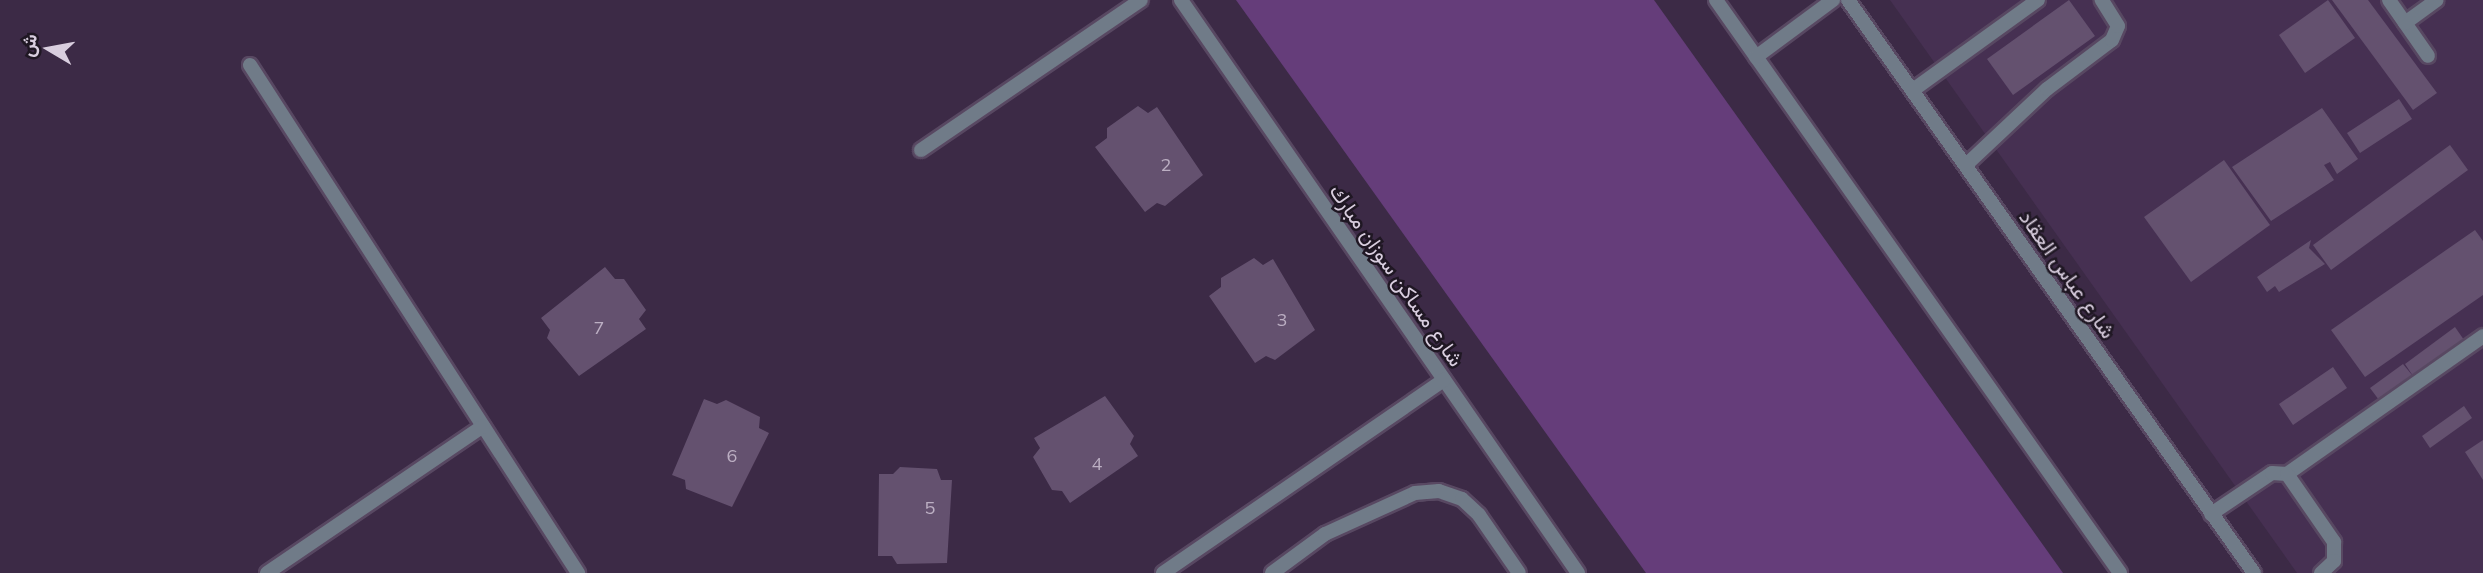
<!DOCTYPE html>
<meta charset="utf-8">
<style>
body{margin:0}
#map{position:relative;width:2483px;height:573px;overflow:hidden;background:#3c2a46;font-family:Mulish,Vazirmatn,sans-serif}
div>[style]{position:absolute}
.built>*{inset:0;background:#463052}
.green>*{inset:0;background:#653d7a}
.building>*{inset:0;background:#64516f}
.roads{filter:drop-shadow(2px 0 #584862) drop-shadow(-2px 0 #584862) drop-shadow(0 2px #584862) drop-shadow(0 -2px #584862)}
.service>*{height:14px;margin:-7px;padding:0 7px;transform-origin:7px;border-radius:7px;background:#707b88}
.minor>*{height:14px;margin:-7px;padding:0 7px;transform-origin:7px;border-radius:7px;background:#707b88}
.tertiary>*{height:14px;margin:-7px;padding:0 7px;transform-origin:7px;border-radius:7px;background:#707b88}
span{translate:-50% -50%;white-space:nowrap;text-align:center;line-height:1.15;-webkit-text-stroke:5px #1f1723;paint-order:stroke}
.number-label{font-size:18px;color:#bcafc3}
.number-label span{-webkit-text-stroke-width:0}
.street-label{font-size:21px;color:#d9cedf}
.north{position:absolute;left:14px;top:14px;width:70px;height:70px;-webkit-text-stroke:5px #1f1723;paint-order:stroke;rotate:280deg;font-size:19px;font-weight:700;line-height:28px;text-align:center;color:#d9cedf}
.north::after{content:'';display:block;margin:auto;width:24px;height:32px;background:#d9cedf;clip-path:polygon(50% 0,100% 100%,50% 72%,0 100%)}
</style>
<div id="map">
<div class="built">
<i style="clip-path:polygon(1890px 0,2483px 0,2483px 573px,2297px 573px)"></i>
</div>
<div class="green">
<i style="clip-path:polygon(1236px 0,1654px 0,2063px 573px,1646px 573px)"></i>
</div>
<div class="building">
<i style="clip-path:polygon(2069px 0,2095px 36px,2013px 95px,1987px 59px)"></i>
<i style="clip-path:polygon(2328px 0,2355px 38px,2305px 73px,2279px 35px)"></i>
<i style="clip-path:polygon(2332px 0,2368px 0,2437px 93px,2413px 110px)"></i>
<i style="clip-path:polygon(2399px 99px,2412px 119px,2360px 153px,2347px 133px)"></i>
<i style="clip-path:polygon(1138px 106px,1148px 113px,1157px 107px,1203px 175px,1165px 206px,1157px 203px,1145px 212px,1095px 147px,1107px 138px,1107px 128px)"></i>
<i style="clip-path:polygon(2322px 108px,2358px 159px,2337px 174px,2330px 162px,2324px 165px,2334px 180px,2271px 221px,2232px 167px)"></i>
<i style="clip-path:polygon(2450px 145px,2468px 170px,2331px 270px,2313px 245px)"></i>
<i style="clip-path:polygon(2224px 160px,2270px 225px,2191px 282px,2144px 217px)"></i>
<i style="clip-path:polygon(2475px 230px,2483px 241px,2483px 295px,2365px 377px,2331px 330px)"></i>
<i style="clip-path:polygon(2311px 240px,2309px 248px,2325px 264px,2279px 292px,2275px 286px,2267px 292px,2257px 277px)"></i>
<i style="clip-path:polygon(1254px 258px,1263px 265px,1273px 259px,1315px 330px,1275px 360px,1266px 356px,1255px 363px,1209px 296px,1221px 287px,1221px 278px)"></i>
<i style="clip-path:polygon(605px 267px,615px 279px,624px 279px,646px 310px,639px 319px,646px 329px,579px 376px,547px 338px,550px 330px,541px 318px)"></i>
<i style="clip-path:polygon(2455px 327px,2464px 340px,2413px 376px,2405px 364px)"></i>
<i style="clip-path:polygon(2403px 364px,2412px 375px,2379px 400px,2370px 388px)"></i>
<i style="clip-path:polygon(2333px 367px,2347px 388px,2293px 425px,2279px 404px)"></i>
<i style="clip-path:polygon(1105px 396px,1134px 436px,1130px 444px,1138px 456px,1070px 503px,1062px 491px,1052px 490px,1033px 457px,1040px 448px,1034px 438px)"></i>
<i style="clip-path:polygon(704px 399px,717px 404px,726px 400px,760px 417px,759px 428px,769px 433px,732px 507px,686px 489px,685px 480px,672px 475px)"></i>
<i style="clip-path:polygon(2464px 406px,2472px 418px,2430px 448px,2422px 436px)"></i>
<i style="clip-path:polygon(2483px 440px,2483px 480px,2465px 452px)"></i>
<i style="clip-path:polygon(900px 467px,937px 469px,941px 480px,952px 480px,947px 563px,897px 564px,892px 556px,878px 556px,879px 474px,893px 474px)"></i>
</div>
<div class="roads">
<div class="service">
<i style="left:2389px;top:0;width:68px;rotate:55.1deg"></i>
<i style="left:2405px;top:23px;width:39px;rotate:-36deg"></i>
<i style="left:1913px;top:90px;width:154px;rotate:-35.8deg"></i>
<i style="left:921px;top:150px;width:266px;rotate:-34.3deg"></i>
<i style="left:1966px;top:165px;width:111px;rotate:-43.2deg"></i>
<i style="left:2047px;top:89px;width:81px;rotate:-37deg"></i>
<i style="left:2112px;top:40px;width:15px;rotate:-67deg"></i>
<i style="left:2118px;top:26px;width:31px;rotate:-122deg"></i>
<i style="left:2287px;top:474px;width:240px;rotate:-35.1deg"></i>
<i style="left:2211px;top:514px;width:73px;rotate:-33.9deg"></i>
<i style="left:2272px;top:473px;width:15px;rotate:4deg"></i>
<i style="left:2287px;top:474px;width:83px;rotate:55.3deg"></i>
<i style="left:2334px;top:542px;width:19px;rotate:90deg"></i>
<i style="left:2334px;top:561px;width:18px;rotate:137deg"></i>
</div>
<div class="minor">
<i style="left:1181px;top:0;width:697px;rotate:55.28deg"></i>
<i style="left:250px;top:65px;width:605px;rotate:57.15deg"></i>
<i style="left:267px;top:573px;width:261px;rotate:-34.2deg"></i>
<i style="left:1163px;top:573px;width:341px;rotate:-34.5deg"></i>
<i style="left:1272px;top:573px;width:66px;rotate:-36.3deg"></i>
<i style="left:1325px;top:534px;width:99px;rotate:-24.5deg"></i>
<i style="left:1415px;top:493px;width:24px;rotate:-5deg"></i>
<i style="left:1439px;top:491px;width:24px;rotate:19deg"></i>
<i style="left:1462px;top:499px;width:23px;rotate:43deg"></i>
<i style="left:1479px;top:515px;width:70px;rotate:55.4deg"></i>
</div>
<div class="tertiary">
<i style="left:1716px;top:0;width:701px;rotate:54.81deg"></i>
<i style="left:1848px;top:0;width:702px;rotate:54.68deg"></i>
<i style="left:1756px;top:57px;width:96px;rotate:-36.5deg"></i>
</div>
</div>
<div class="number-label">
<span style="left:1166px;top:165px">2</span>
<span style="left:1282px;top:320px">3</span>
<span style="left:599px;top:328px">7</span>
<span style="left:732px;top:456px">6</span>
<span style="left:1097px;top:464px">4</span>
<span style="left:930px;top:508px">5</span>
</div>
<div class="street-label">
<span style="left:2068px;top:274px;rotate:55deg">شارع عباس العقاد</span>
<span style="left:1397px;top:275px;rotate:55deg">شارع مساكن سوزان مبارك</span>
</div>
<div class="north">ش</div>
</div>
